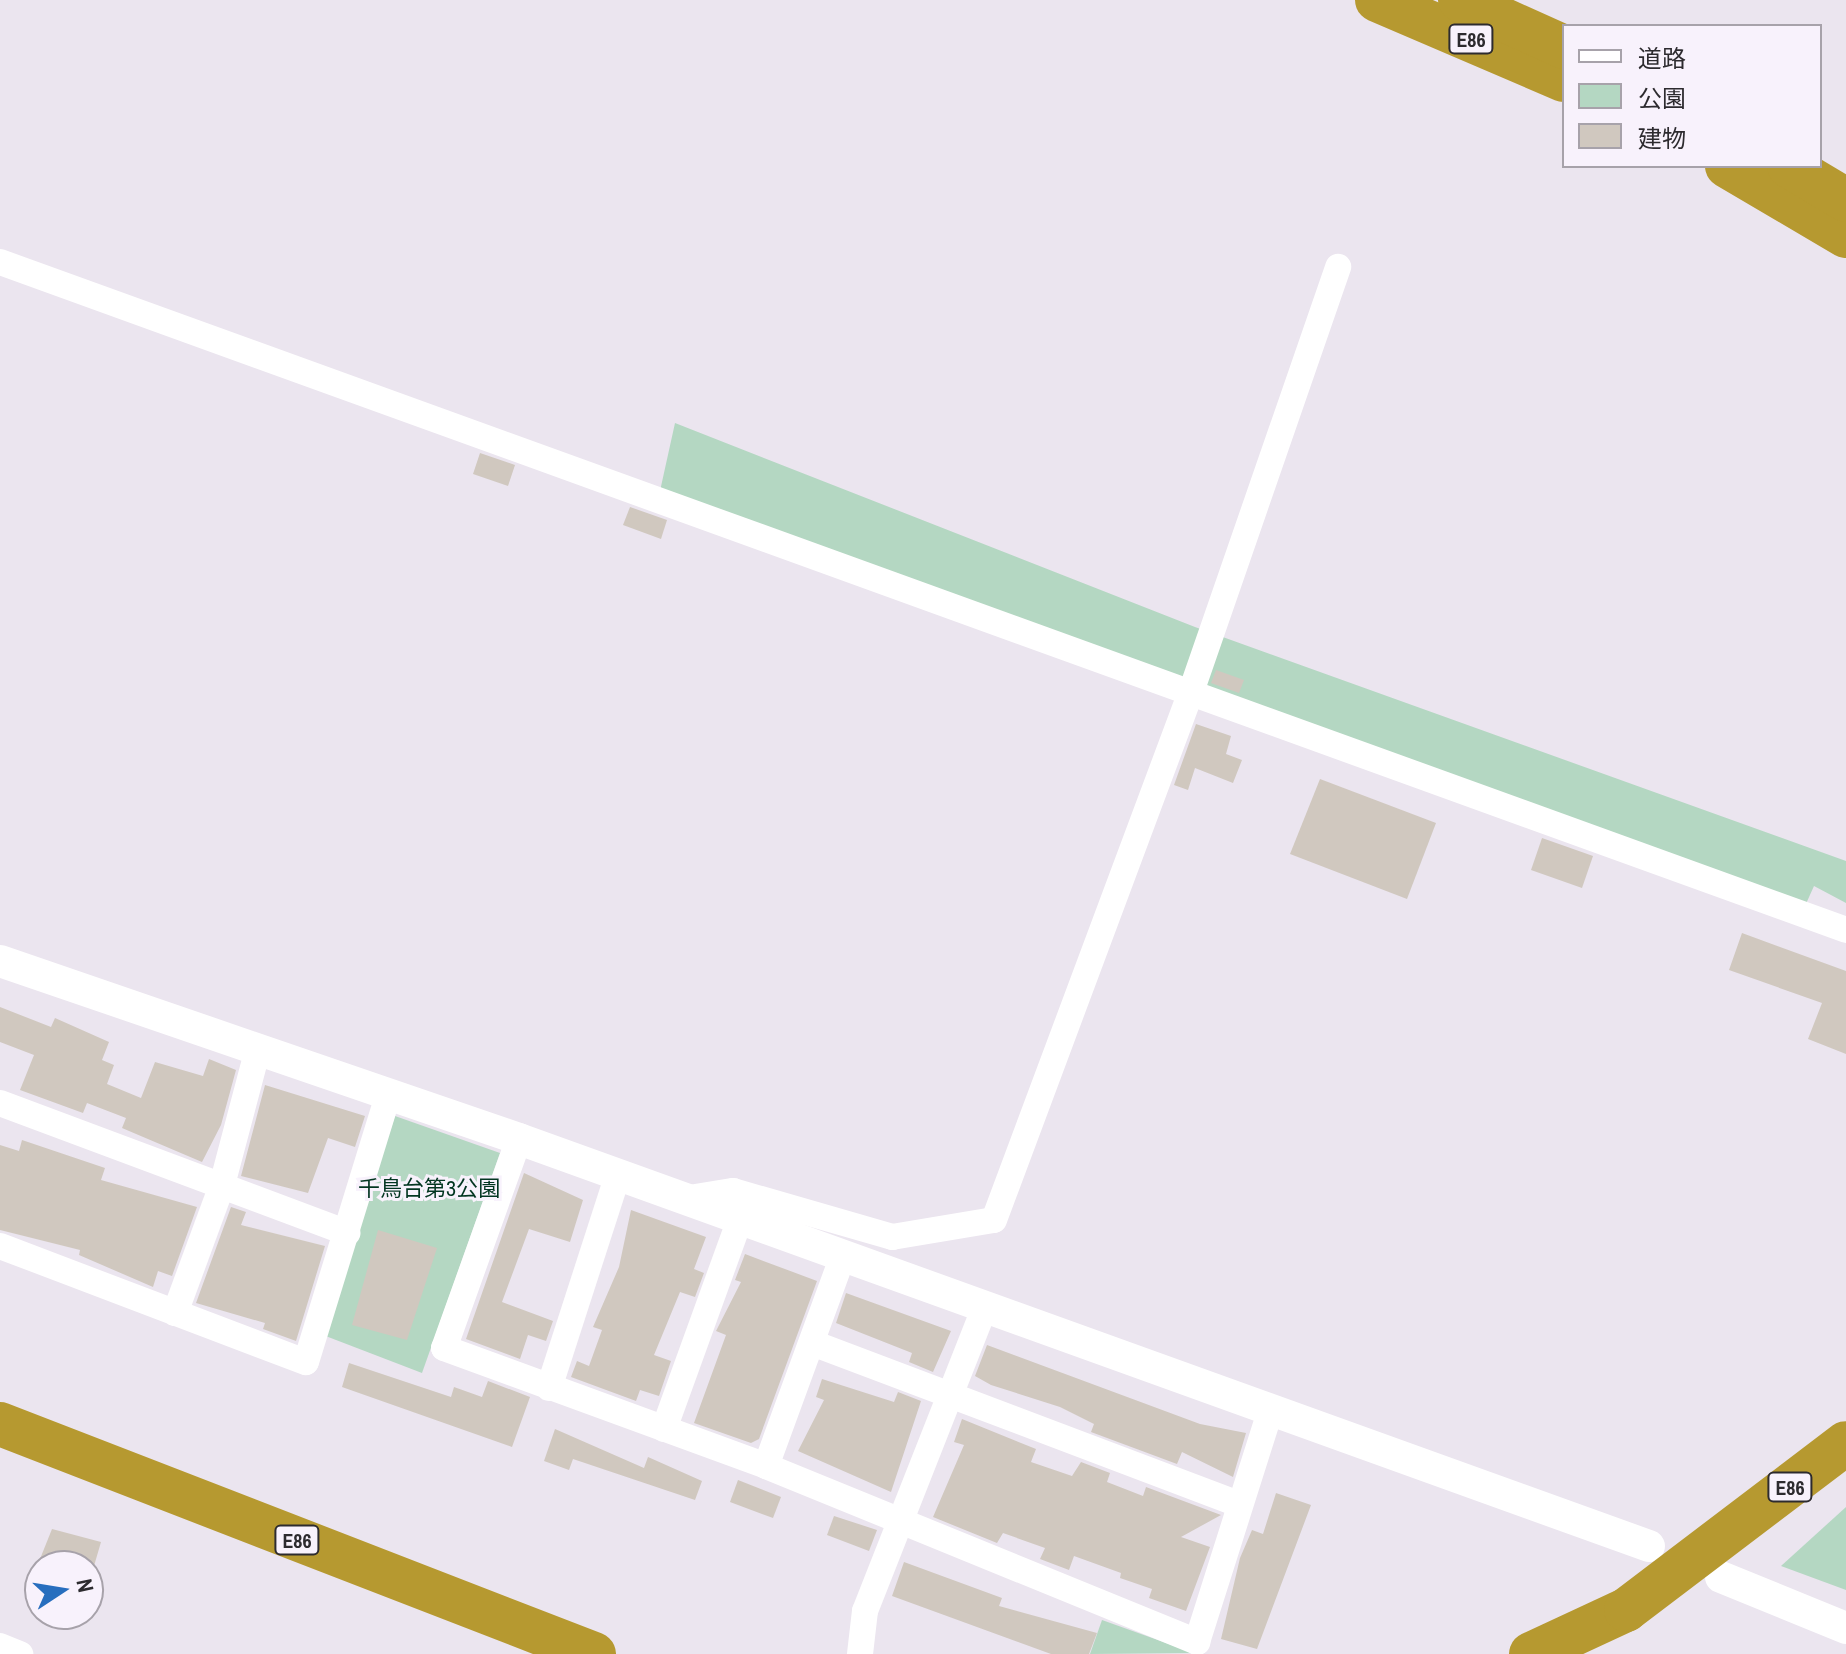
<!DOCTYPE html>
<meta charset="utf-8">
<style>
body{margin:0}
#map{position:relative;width:1846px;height:1654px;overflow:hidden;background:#ebe5ef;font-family:"Archivo Narrow","Noto Sans JP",sans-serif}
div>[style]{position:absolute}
.green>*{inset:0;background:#b4d7c2}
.building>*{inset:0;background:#d0c8bf}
.minor>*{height:26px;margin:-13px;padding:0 13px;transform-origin:13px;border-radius:13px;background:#fff}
.tertiary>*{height:32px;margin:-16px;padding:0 16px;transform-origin:16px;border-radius:16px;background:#fff}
.motorway>*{height:44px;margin:-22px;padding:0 22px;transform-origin:22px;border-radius:22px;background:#b69930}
span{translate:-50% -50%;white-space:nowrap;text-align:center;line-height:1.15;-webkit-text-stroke:6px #f8f2fc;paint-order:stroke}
.shield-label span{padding:2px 6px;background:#f8f2fc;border:2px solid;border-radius:6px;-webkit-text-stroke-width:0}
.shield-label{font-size:20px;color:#2d2b2f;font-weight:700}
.park-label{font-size:22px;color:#033621}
.legend{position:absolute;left:1562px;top:24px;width:260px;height:144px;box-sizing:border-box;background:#f8f2fc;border:2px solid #a7a2aa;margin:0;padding:10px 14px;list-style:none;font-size:24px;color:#2d2b2f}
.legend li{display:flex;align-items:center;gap:16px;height:40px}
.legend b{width:40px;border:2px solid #a7a2aa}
.north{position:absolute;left:24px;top:1550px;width:80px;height:80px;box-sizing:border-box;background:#f8f2fc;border:2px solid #a7a2aa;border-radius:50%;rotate:78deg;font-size:22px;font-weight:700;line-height:32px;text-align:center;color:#2d2b2f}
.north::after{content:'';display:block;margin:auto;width:28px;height:36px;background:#276ebe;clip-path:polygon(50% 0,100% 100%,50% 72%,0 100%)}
</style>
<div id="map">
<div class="green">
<i style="clip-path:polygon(675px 423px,1195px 627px,1846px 861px,1846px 903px,1814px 886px,1805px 906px,660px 491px)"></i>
<i style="clip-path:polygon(395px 1116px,500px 1153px,422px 1373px,323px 1335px)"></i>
<i style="clip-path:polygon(1846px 1507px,1846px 1590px,1781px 1566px)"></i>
<i style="clip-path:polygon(1102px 1620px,1194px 1653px,1090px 1654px)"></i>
</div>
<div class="building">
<i style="clip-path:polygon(480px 453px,515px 465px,508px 486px,473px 474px)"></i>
<i style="clip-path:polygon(630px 507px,667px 520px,661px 539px,623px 525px)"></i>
<i style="clip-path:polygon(1216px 670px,1244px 680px,1239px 693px,1211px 683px)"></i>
<i style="clip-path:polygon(1196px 724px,1231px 736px,1226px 754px,1242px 760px,1233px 783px,1195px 768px,1188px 790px,1174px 785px)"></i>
<i style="clip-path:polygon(1320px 779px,1436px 823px,1407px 899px,1290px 854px)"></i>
<i style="clip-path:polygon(1542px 838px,1593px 856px,1582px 888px,1531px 870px)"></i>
<i style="clip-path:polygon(1742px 933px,1846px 971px,1846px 1054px,1808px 1039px,1822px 1003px,1729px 970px)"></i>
<i style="clip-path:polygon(0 1007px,51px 1027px,55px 1018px,109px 1042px,102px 1060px,114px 1065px,107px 1084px,141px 1098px,155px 1062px,203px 1076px,209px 1059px,236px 1070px,221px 1125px,202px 1162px,122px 1128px,126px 1118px,87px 1103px,83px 1113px,20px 1090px,34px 1055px,0 1042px)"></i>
<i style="clip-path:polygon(265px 1085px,365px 1116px,355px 1147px,328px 1138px,308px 1193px,241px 1176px)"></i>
<i style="clip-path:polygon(22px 1140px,105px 1168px,101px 1180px,197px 1207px,172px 1276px,158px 1271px,153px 1287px,79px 1255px,80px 1250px,0 1230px,0 1145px,19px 1151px)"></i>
<i style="clip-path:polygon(524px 1173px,583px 1200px,570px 1242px,529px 1229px,502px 1302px,553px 1321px,546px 1341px,528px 1335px,520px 1359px,466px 1339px)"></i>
<i style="clip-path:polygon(231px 1207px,246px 1212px,241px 1225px,325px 1246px,296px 1341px,263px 1329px,265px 1323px,196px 1303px)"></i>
<i style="clip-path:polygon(631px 1210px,706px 1237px,694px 1269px,704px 1273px,695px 1297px,680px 1292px,654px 1355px,671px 1361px,659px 1396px,640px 1390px,636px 1401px,571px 1377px,577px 1361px,589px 1366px,602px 1330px,593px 1327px,619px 1267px)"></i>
<i style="clip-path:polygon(378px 1230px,437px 1248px,407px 1340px,352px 1325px)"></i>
<i style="clip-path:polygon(745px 1254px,817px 1281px,759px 1439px,751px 1443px,694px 1423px,726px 1335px,716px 1331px,741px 1282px,735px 1280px)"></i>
<i style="clip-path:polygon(846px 1293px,951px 1331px,933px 1372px,909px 1362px,912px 1353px,836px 1323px)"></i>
<i style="clip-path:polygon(987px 1345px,1200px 1424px,1246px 1433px,1233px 1477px,1182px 1452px,1177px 1464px,1091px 1432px,1094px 1424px,1060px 1407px,991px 1385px,975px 1376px)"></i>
<i style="clip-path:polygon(349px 1363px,451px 1397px,454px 1387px,482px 1397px,488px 1381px,530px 1397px,512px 1447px,342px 1387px)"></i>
<i style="clip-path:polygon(822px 1379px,894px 1402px,898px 1392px,921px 1401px,891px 1492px,798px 1451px,824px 1400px,816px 1397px)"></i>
<i style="clip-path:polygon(962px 1419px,1036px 1449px,1031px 1462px,1072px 1476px,1081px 1462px,1110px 1473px,1107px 1482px,1143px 1496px,1146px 1487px,1221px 1515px,1181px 1537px,1210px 1547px,1186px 1611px,1149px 1598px,1152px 1589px,1120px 1578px,1121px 1573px,1074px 1556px,1069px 1570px,1040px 1559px,1045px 1548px,1003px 1533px,997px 1543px,933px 1517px,964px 1445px,954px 1442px)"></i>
<i style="clip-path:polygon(555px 1429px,644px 1468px,648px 1457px,702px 1481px,695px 1500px,573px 1459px,569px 1470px,544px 1461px)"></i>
<i style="clip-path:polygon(738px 1480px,781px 1497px,773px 1518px,730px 1502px)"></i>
<i style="clip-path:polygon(1276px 1493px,1311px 1505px,1257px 1649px,1221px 1639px,1240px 1558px,1252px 1530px,1263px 1534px)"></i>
<i style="clip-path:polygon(834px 1516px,877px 1530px,869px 1551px,827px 1535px)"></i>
<i style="clip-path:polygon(52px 1529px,101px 1542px,94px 1566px,40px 1559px)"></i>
<i style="clip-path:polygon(904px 1562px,1002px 1598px,999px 1606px,1097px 1633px,1089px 1654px,1051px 1654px,892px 1596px)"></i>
</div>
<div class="minor">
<i style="left:0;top:262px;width:1963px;rotate:19.89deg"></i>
<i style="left:0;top:1103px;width:371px;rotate:20.5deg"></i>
<i style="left:519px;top:1139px;width:222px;rotate:109.7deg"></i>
<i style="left:444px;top:1348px;width:343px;rotate:20.1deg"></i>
<i style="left:766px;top:1466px;width:466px;rotate:22.2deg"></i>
<i style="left:1197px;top:1642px;width:241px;rotate:-72.4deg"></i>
<i style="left:683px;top:1199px;width:51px;rotate:-9.1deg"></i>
<i style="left:733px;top:1191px;width:166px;rotate:16.1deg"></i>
<i style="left:892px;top:1237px;width:103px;rotate:-9.5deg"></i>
<i style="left:994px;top:1220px;width:564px;rotate:-69.54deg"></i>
<i style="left:1191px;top:692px;width:450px;rotate:-70.9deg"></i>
<i style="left:0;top:1246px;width:327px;rotate:20.8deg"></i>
<i style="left:306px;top:1362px;width:282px;rotate:-72.9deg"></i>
<i style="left:175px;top:1313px;width:136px;rotate:-69.8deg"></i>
<i style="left:222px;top:1185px;width:141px;rotate:-75.2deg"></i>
<i style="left:815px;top:1344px;width:454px;rotate:20.7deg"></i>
<i style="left:549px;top:1388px;width:221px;rotate:-72.1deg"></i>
<i style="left:664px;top:1429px;width:223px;rotate:-70.1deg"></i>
<i style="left:766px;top:1466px;width:224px;rotate:-69.9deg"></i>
<i style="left:0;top:1646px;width:22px;rotate:22deg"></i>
<i style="left:860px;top:1654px;width:43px;rotate:-83.4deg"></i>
<i style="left:865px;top:1611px;width:322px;rotate:-68.5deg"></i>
</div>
<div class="tertiary">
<i style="left:0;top:961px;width:549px;rotate:18.93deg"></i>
<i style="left:519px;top:1139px;width:1201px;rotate:19.81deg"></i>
<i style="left:1721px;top:1577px;width:135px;rotate:22.2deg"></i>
</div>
<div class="motorway">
<i style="left:1377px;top:0;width:203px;rotate:23.2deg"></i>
<i style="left:1460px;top:0;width:114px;rotate:24.3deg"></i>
<i style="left:1727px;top:166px;width:138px;rotate:30.5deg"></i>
<i style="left:1789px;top:166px;width:66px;rotate:30.8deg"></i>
<i style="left:0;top:1424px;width:637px;rotate:21.17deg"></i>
<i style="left:1531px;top:1654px;width:105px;rotate:-24.9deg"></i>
<i style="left:1626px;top:1610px;width:276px;rotate:-37.2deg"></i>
</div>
<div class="shield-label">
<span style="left:1471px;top:39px">E86</span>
<span style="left:1790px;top:1487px">E86</span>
<span style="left:297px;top:1540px">E86</span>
</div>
<div class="park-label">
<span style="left:429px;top:1189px">千鳥台第3公園</span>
</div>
<ul class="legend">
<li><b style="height:10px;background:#fff"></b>道路</li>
<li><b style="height:22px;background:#b4d7c2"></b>公園</li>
<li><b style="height:22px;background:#d0c8bf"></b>建物</li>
</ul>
<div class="north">N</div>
</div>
